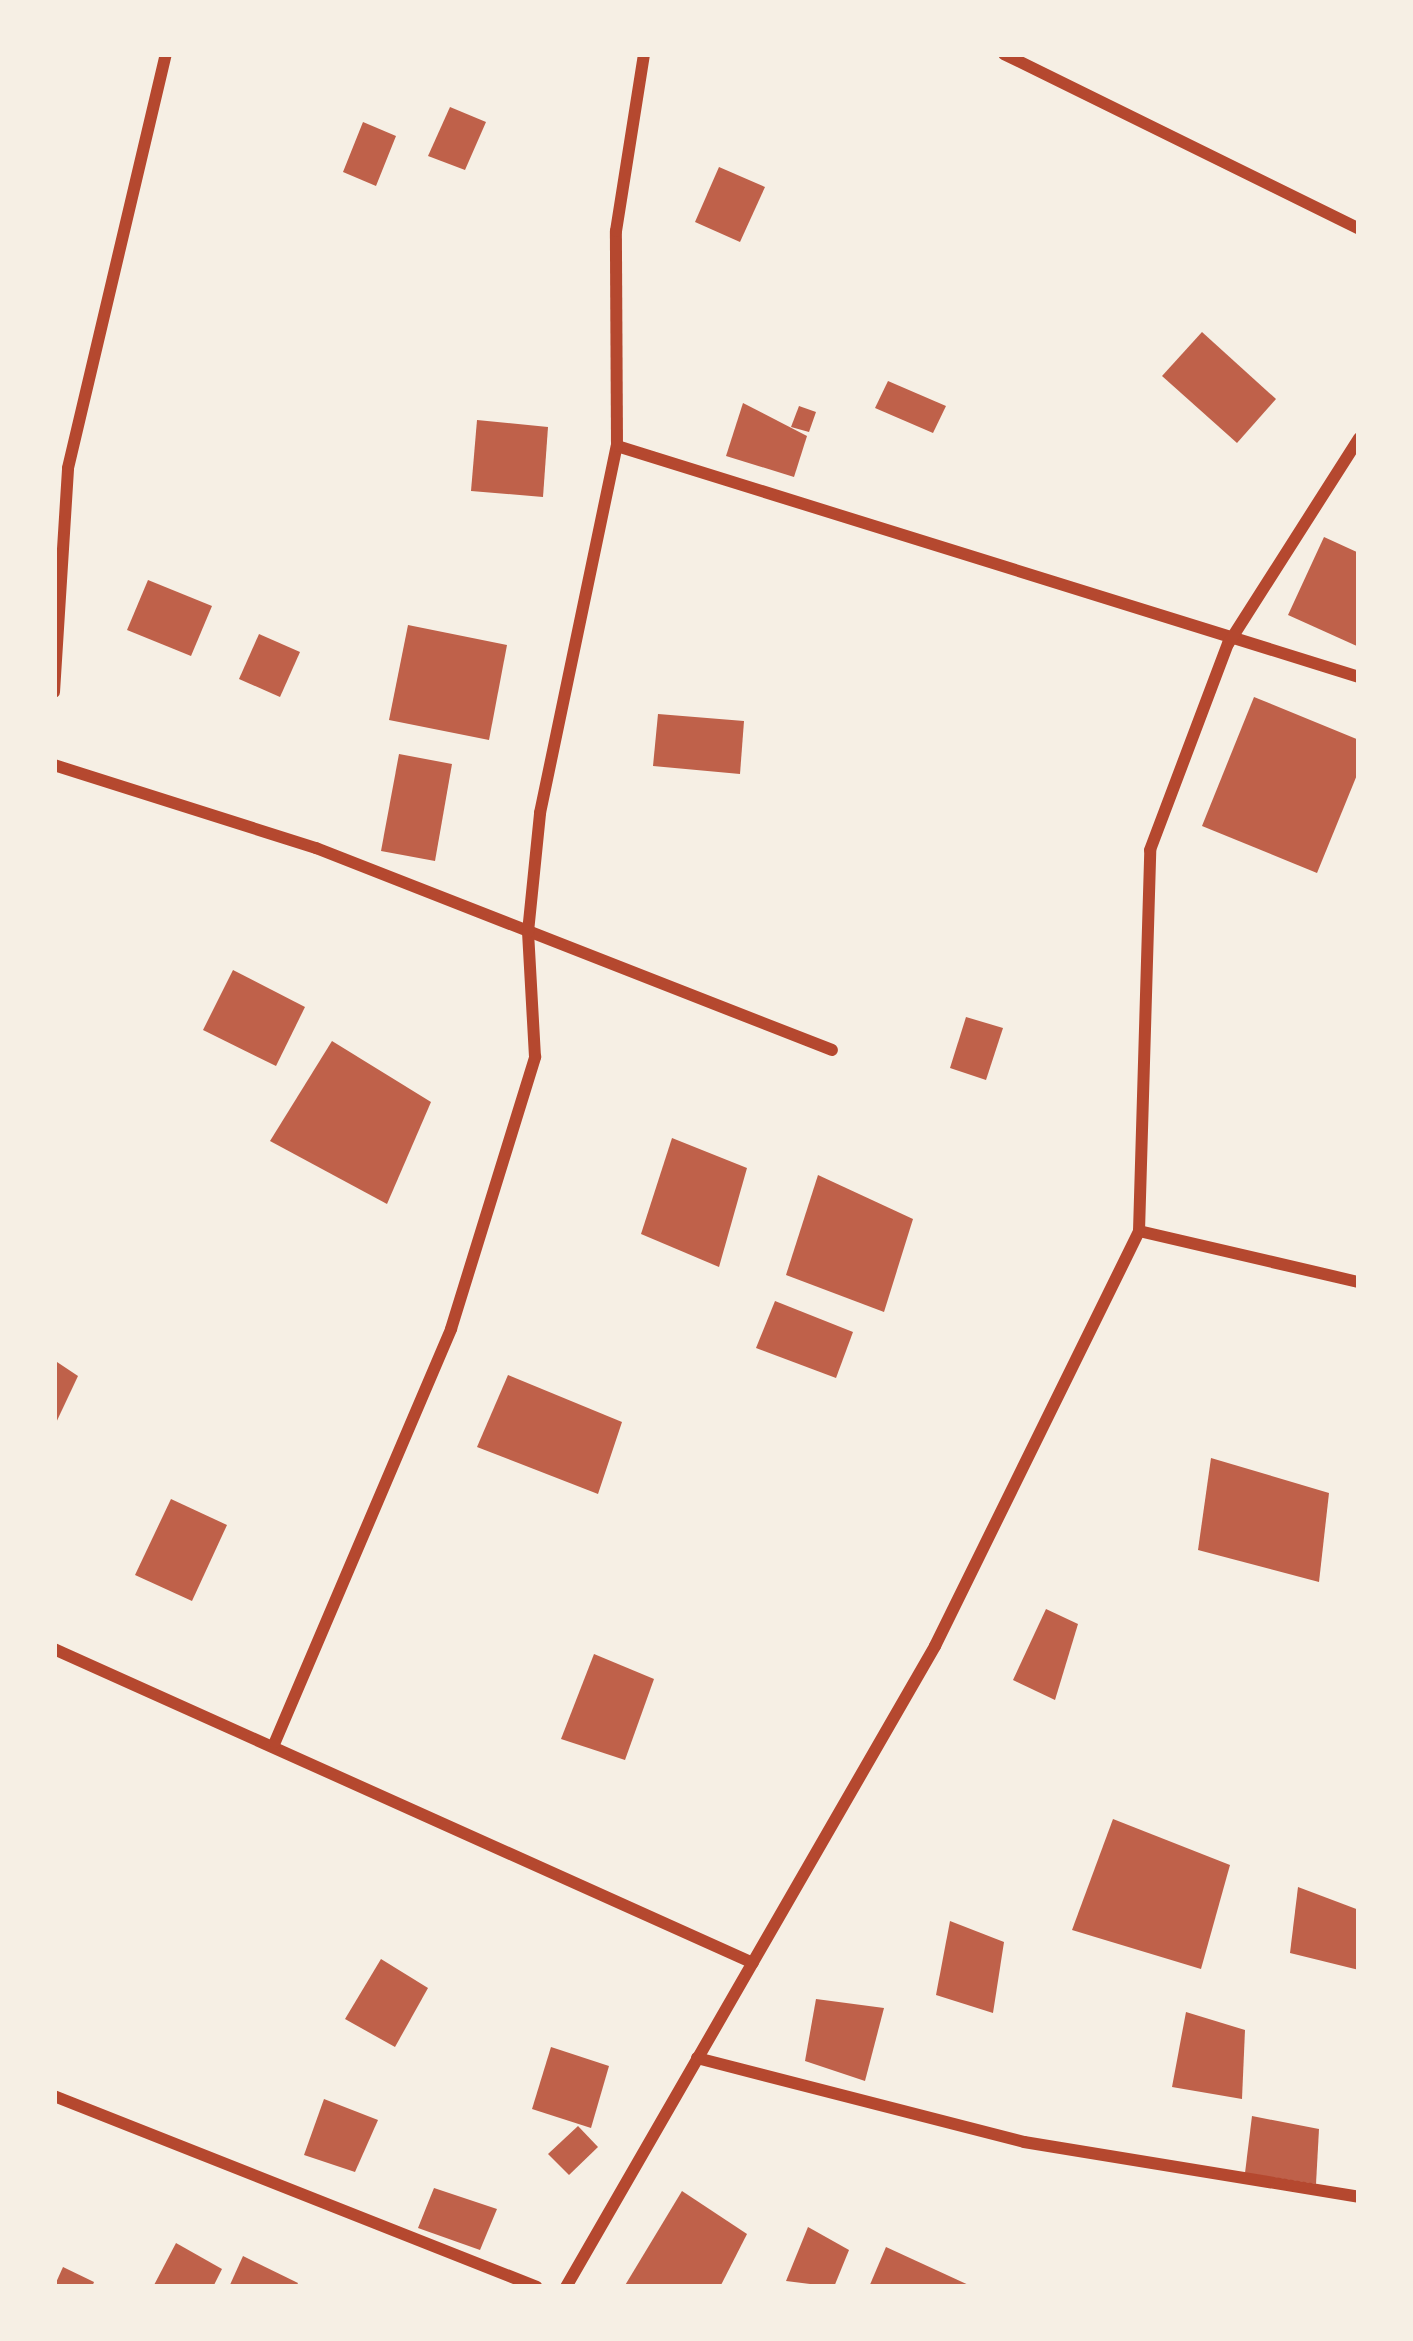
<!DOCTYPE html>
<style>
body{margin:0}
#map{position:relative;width:1413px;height:2341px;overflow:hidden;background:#f6efe4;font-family:"DM Sans",sans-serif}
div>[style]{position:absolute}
.building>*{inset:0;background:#bf614a}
.minor>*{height:12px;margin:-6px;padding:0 6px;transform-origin:6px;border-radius:6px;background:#b5482f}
span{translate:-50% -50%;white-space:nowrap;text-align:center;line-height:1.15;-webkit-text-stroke:12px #f6efe4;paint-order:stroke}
.frame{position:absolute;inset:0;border:57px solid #f6efe4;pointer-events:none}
</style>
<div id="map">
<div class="building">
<i style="clip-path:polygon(450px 107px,486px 122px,465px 170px,428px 156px)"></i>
<i style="clip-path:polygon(363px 122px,396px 136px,376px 186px,343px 172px)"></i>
<i style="clip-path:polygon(719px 167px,765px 187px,740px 242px,695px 222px)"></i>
<i style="clip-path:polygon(1202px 332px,1276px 399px,1237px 443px,1162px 376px)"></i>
<i style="clip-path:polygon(888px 381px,946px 406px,933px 433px,875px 408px)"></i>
<i style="clip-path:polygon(743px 403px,807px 436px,794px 477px,726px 456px)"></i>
<i style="clip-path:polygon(799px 406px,816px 412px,809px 432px,791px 427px)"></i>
<i style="clip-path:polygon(477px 420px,548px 427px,543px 497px,471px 491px)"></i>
<i style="clip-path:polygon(1324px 537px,1359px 553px,1359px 647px,1288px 615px)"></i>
<i style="clip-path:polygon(148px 580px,212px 606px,191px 656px,127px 630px)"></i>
<i style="clip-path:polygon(408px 625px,507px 645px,489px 740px,389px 720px)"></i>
<i style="clip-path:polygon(259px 634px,300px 652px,280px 697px,239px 679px)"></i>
<i style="clip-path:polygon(1254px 697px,1359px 740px,1359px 770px,1317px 873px,1202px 826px)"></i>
<i style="clip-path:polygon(658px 714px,744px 721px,740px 774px,653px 766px)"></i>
<i style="clip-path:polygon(399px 754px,452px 764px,435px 861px,381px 851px)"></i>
<i style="clip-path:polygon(233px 970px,305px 1007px,276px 1066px,203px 1030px)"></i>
<i style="clip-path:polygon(966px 1017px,1003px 1028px,986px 1080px,950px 1068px)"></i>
<i style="clip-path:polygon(332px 1041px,431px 1102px,387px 1204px,270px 1141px)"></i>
<i style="clip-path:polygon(672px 1138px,747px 1168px,719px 1267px,641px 1234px)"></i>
<i style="clip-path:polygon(818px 1175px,913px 1219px,884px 1312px,786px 1275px)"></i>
<i style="clip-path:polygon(775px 1301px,853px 1332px,836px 1378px,756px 1348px)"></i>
<i style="clip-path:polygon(54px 1360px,78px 1376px,54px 1427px)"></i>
<i style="clip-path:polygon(508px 1375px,622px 1422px,598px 1494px,477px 1447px)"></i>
<i style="clip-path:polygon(1211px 1458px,1329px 1493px,1319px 1582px,1198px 1550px)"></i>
<i style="clip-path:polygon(171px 1499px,227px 1525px,192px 1601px,135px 1575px)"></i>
<i style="clip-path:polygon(1046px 1609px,1078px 1624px,1055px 1700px,1013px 1680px)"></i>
<i style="clip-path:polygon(594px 1654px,654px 1679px,625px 1760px,561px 1739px)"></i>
<i style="clip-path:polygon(1113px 1819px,1230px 1865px,1201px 1969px,1072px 1930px)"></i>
<i style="clip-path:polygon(1298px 1887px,1359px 1910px,1359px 1970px,1290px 1953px)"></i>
<i style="clip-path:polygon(950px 1921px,1004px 1942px,993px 2013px,936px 1995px)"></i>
<i style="clip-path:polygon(381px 1959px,428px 1988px,395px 2047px,345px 2019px)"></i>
<i style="clip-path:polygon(816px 1999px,884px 2008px,865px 2081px,805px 2061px)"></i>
<i style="clip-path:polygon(1186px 2012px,1245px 2030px,1242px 2099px,1172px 2087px)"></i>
<i style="clip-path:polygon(551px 2047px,609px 2066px,591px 2128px,532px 2109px)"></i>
<i style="clip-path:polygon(324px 2099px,378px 2120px,355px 2172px,304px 2155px)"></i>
<i style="clip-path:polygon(1252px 2116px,1319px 2129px,1316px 2184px,1245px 2173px)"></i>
<i style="clip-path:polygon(578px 2126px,598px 2147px,569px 2175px,548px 2154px)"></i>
<i style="clip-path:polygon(434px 2188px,497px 2209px,480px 2250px,418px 2228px)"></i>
<i style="clip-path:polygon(682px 2191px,747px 2234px,720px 2287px,624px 2287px)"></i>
<i style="clip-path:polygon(808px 2227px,849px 2250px,834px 2287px,786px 2281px)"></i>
<i style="clip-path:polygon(176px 2243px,222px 2269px,213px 2287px,153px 2287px)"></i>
<i style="clip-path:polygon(886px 2247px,973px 2287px,869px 2287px)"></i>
<i style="clip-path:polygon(243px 2256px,298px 2283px,296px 2287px,229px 2287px)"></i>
<i style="clip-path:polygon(63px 2267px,94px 2282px,92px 2287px,54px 2287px)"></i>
</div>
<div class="minor">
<i style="left:1004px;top:54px;width:396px;rotate:26.2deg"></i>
<i style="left:617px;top:446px;width:777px;rotate:17.29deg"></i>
<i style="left:54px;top:692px;width:224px;rotate:-86.4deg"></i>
<i style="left:68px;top:468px;width:425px;rotate:-76.7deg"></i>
<i style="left:54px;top:765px;width:275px;rotate:17.6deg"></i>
<i style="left:316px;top:848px;width:554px;rotate:21.38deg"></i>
<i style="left:1139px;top:1231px;width:226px;rotate:13.1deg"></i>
<i style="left:54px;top:1649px;width:766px;rotate:24.19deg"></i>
<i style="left:275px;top:1742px;width:449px;rotate:-66.9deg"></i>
<i style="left:451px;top:1329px;width:285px;rotate:-72.8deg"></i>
<i style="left:535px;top:1057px;width:125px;rotate:-93.2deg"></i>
<i style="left:528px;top:932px;width:120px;rotate:-84.2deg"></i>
<i style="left:540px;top:813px;width:375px;rotate:-78.2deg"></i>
<i style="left:617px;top:446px;width:215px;rotate:-90.3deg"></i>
<i style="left:616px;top:231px;width:179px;rotate:-81deg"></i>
<i style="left:697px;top:2058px;width:338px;rotate:14.4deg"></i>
<i style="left:1024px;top:2142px;width:339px;rotate:9.3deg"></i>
<i style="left:54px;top:2096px;width:519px;rotate:21.58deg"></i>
<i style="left:566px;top:2287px;width:740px;rotate:-60.07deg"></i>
<i style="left:935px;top:1646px;width:462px;rotate:-63.8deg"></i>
<i style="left:1139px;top:1231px;width:381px;rotate:-88.3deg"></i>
<i style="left:1150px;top:850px;width:220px;rotate:-69.3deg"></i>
<i style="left:1228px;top:644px;width:244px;rotate:-57.5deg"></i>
</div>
<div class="frame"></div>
</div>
